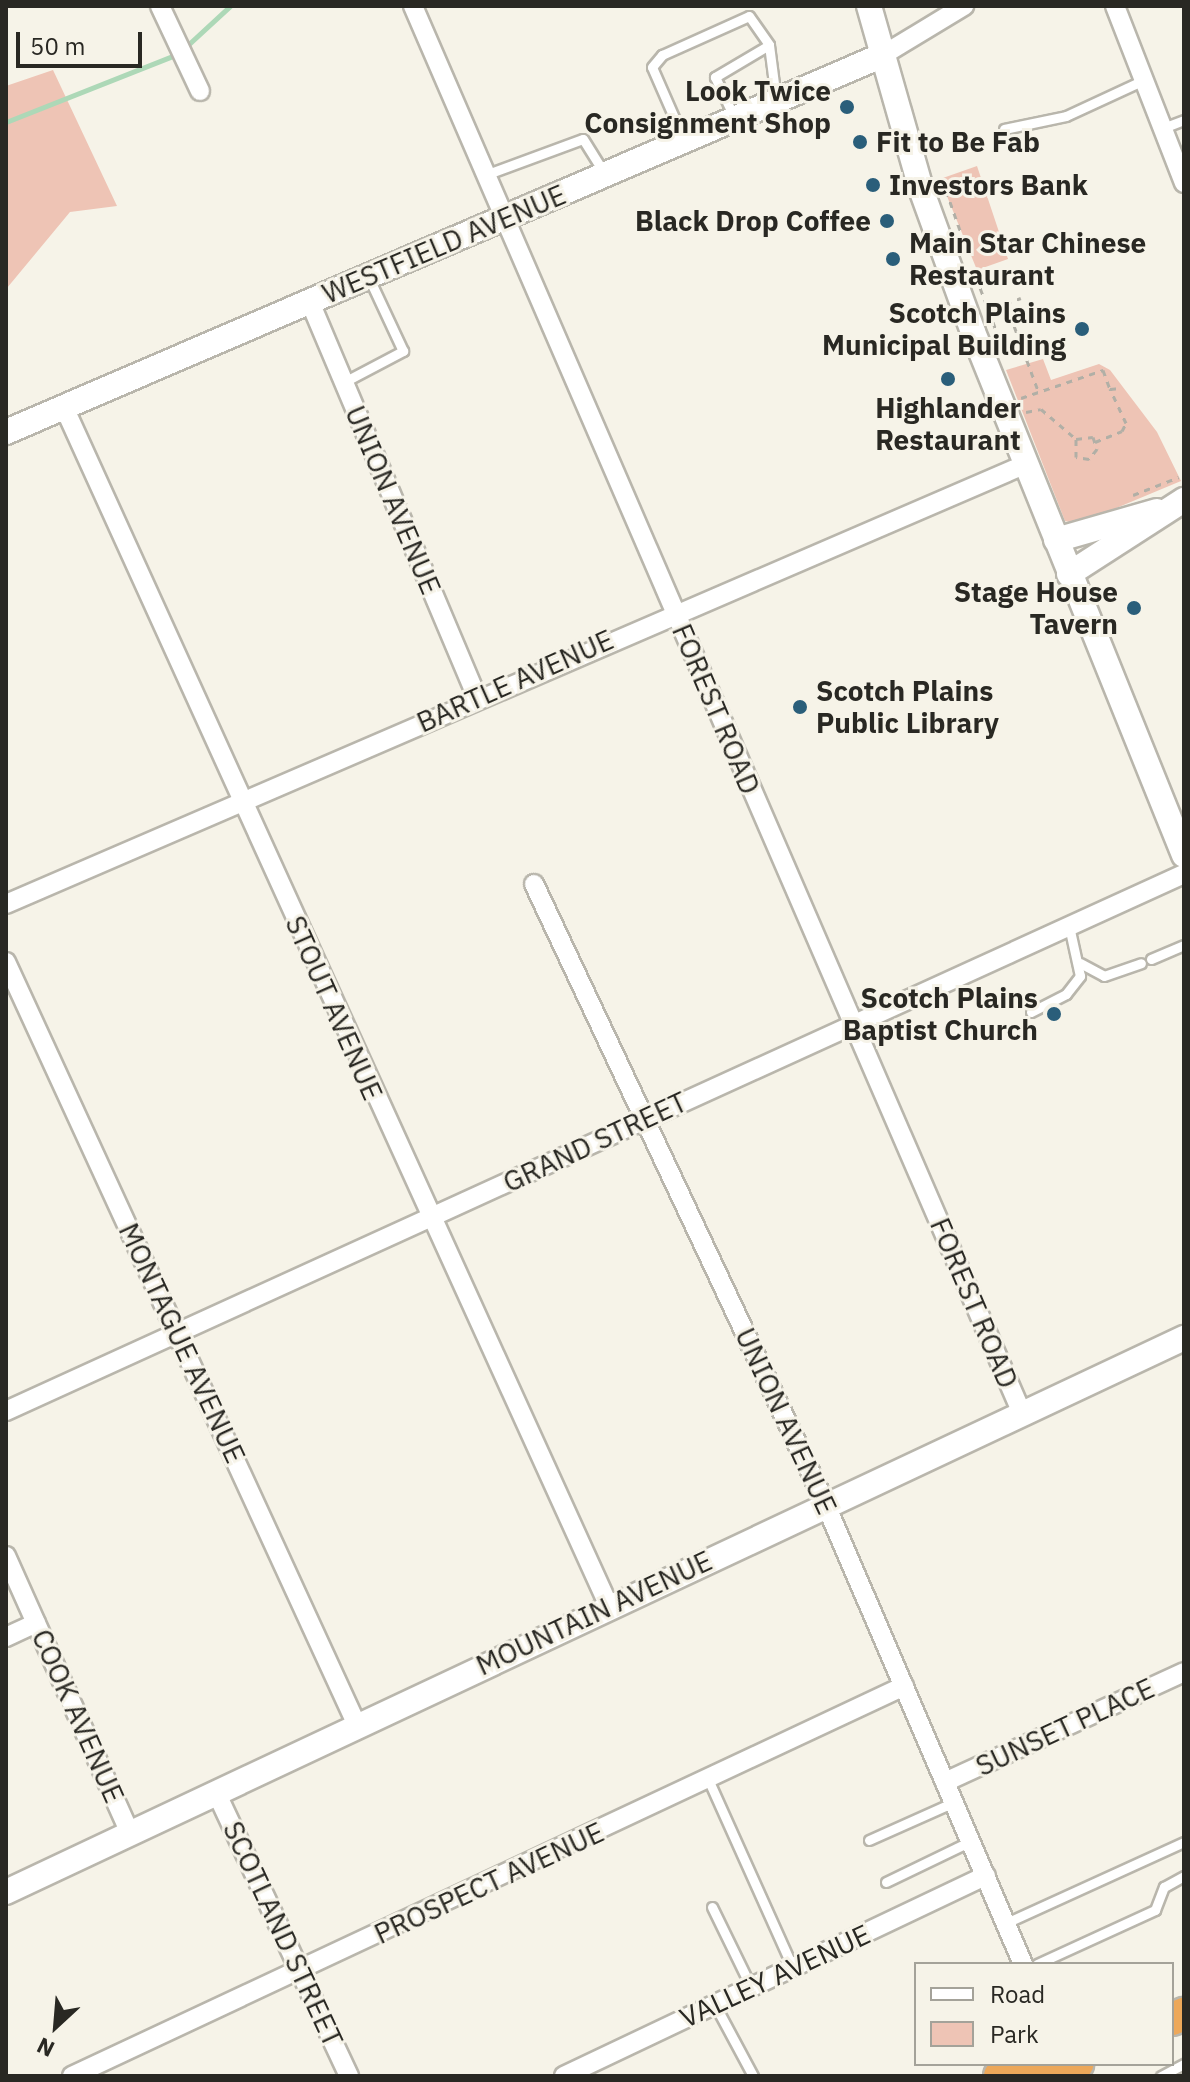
<!DOCTYPE html>
<style>
body{margin:0}
#map{position:relative;width:1190px;height:2082px;overflow:hidden;background:#f6f3e8;font-family:"IBM Plex Sans",sans-serif}
div>[style]{position:absolute}
.green>*{inset:0;background:#eec4b5}
.stream>*{height:5px;margin:-2.5px;padding:0 2.5px;transform-origin:2.5px;border-radius:2.5px;background:#add8b7}
.path>*{height:3px;margin-top:-1.5px;transform-origin:0;background:repeating-linear-gradient(90deg,#b1afa6 0 6px,transparent 0 12px)}
.roads{filter:drop-shadow(2px 0 #b9b6ac) drop-shadow(-2px 0 #b9b6ac) drop-shadow(0 2px #b9b6ac) drop-shadow(0 -2px #b9b6ac)}
.lane>*{height:9px;margin:-4.5px;padding:0 4.5px;transform-origin:4.5px;border-radius:4.5px;background:#fff}
.street>*{height:18px;margin:-9px;padding:0 9px;transform-origin:9px;border-radius:9px;background:#fff}
.secondary>*{height:24px;margin:-12px;padding:0 12px;transform-origin:12px;border-radius:12px;background:#fff}
.highway>*{height:32px;margin:-16px;padding:0 16px;transform-origin:16px;border-radius:16px;background:#eda85a}
.dots>*{width:22px;height:22px;translate:-50% -50%;box-sizing:border-box;border:4px solid #f6f3e8;border-radius:50%}
span{translate:-50% -50%;white-space:nowrap;text-align:center;line-height:1.15;-webkit-text-stroke:6px #f6f3e8;paint-order:stroke}
.poi-label{font-size:28px;color:#292823;font-weight:700}
.right{translate:-100% -50%;text-align:right}
.left{translate:0 -50%;text-align:left}
.street-label{font-size:28px;color:#292823}
.frame{position:absolute;inset:0;border:8px solid #292823;pointer-events:none}
.legend{position:absolute;left:914px;top:1962px;width:260px;height:104px;box-sizing:border-box;background:#f6f3e8;border:2px solid #a4a299;margin:0;padding:10px 14px;list-style:none;font-size:24px;color:#292823}
.legend li{display:flex;align-items:center;gap:16px;height:40px}
.legend b{width:40px;border:2px solid #a4a299}
.north{position:absolute;left:16px;top:1986px;width:80px;height:80px;-webkit-text-stroke:6px #f6f3e8;paint-order:stroke;rotate:206deg;font-size:22px;font-weight:700;line-height:32px;text-align:center;color:#292823}
.north::after{content:'';display:block;margin:auto;width:28px;height:36px;background:#292823;clip-path:polygon(50% 0,100% 100%,50% 72%,0 100%)}
.scale{position:absolute;left:16px;top:32px;width:126px;height:36px;box-sizing:border-box;border:4px solid #292823;border-top:0;padding-left:10px;font-size:24px;line-height:28px;white-space:nowrap;color:#292823;-webkit-text-stroke:6px #f6f3e8;paint-order:stroke}
</style>
<div id="map">
<div class="green">
<i style="clip-path:polygon(53px 70px,117px 206px,70px 212px,7px 288px,6px 86px)"></i>
<i style="clip-path:polygon(977px 166px,1008px 259px,977px 270px,940px 179px)"></i>
<i style="clip-path:polygon(1043px 359px,1051px 380px,1099px 364px,1110px 370px,1157px 432px,1181px 481px,1078px 524px,1065px 521px,1006px 370px)"></i>
</div>
<div class="stream">
<i style="left:6px;top:122px;width:185px;rotate:-21.6deg"></i>
<i style="left:178px;top:54px;width:71px;rotate:-42.7deg"></i>
</div>
<div class="path">
<i style="left:942px;top:179px;width:72px;rotate:70.6deg"></i>
<i style="left:976px;top:277px;width:68px;rotate:69.4deg"></i>
<i style="left:1006px;top:304px;width:16px;rotate:-22deg"></i>
<i style="left:989px;top:311px;width:18px;rotate:-22deg"></i>
<i style="left:1006px;top:304px;width:95px;rotate:69.7deg"></i>
<i style="left:1006px;top:355px;width:20px;rotate:-20deg"></i>
<i style="left:1021px;top:398px;width:87px;rotate:-18.9deg"></i>
<i style="left:1103px;top:370px;width:20px;rotate:70deg"></i>
<i style="left:1026px;top:412px;width:15px;rotate:-11deg"></i>
<i style="left:1041px;top:409px;width:46px;rotate:40.6deg"></i>
<i style="left:1076px;top:439px;width:17px;rotate:-7deg"></i>
<i style="left:1093px;top:437px;width:13px;rotate:72deg"></i>
<i style="left:1097px;top:449px;width:13px;rotate:129deg"></i>
<i style="left:1089px;top:459px;width:13px;rotate:-171deg"></i>
<i style="left:1076px;top:457px;width:18px;rotate:-90deg"></i>
<i style="left:1095px;top:442px;width:29px;rotate:-22deg"></i>
<i style="left:1122px;top:431px;width:9px;rotate:-63deg"></i>
<i style="left:1126px;top:423px;width:38px;rotate:-115deg"></i>
<i style="left:1110px;top:389px;width:11px;rotate:-5deg"></i>
<i style="left:1133px;top:495px;width:49px;rotate:-21.4deg"></i>
</div>
<div class="roads">
<div class="lane">
<i style="left:769px;top:45px;width:54px;rotate:82.6deg"></i>
<i style="left:1163px;top:128px;width:22px;rotate:-21deg"></i>
<i style="left:1004px;top:129px;width:63px;rotate:-11.8deg"></i>
<i style="left:1066px;top:116px;width:86px;rotate:-24.8deg"></i>
<i style="left:683px;top:138px;width:77px;rotate:-113.6deg"></i>
<i style="left:652px;top:67px;width:16px;rotate:-50deg"></i>
<i style="left:662px;top:55px;width:95px;rotate:-24.1deg"></i>
<i style="left:749px;top:16px;width:35px;rotate:55deg"></i>
<i style="left:769px;top:45px;width:63px;rotate:149.3deg"></i>
<i style="left:715px;top:77px;width:47px;rotate:64.5deg"></i>
<i style="left:485px;top:175px;width:104px;rotate:-20.2deg"></i>
<i style="left:583px;top:139px;width:39px;rotate:58deg"></i>
<i style="left:344px;top:382px;width:67px;rotate:-27.7deg"></i>
<i style="left:403px;top:351px;width:81px;rotate:-115deg"></i>
<i style="left:1151px;top:959px;width:36px;rotate:-23deg"></i>
<i style="left:1080px;top:963px;width:27px;rotate:28deg"></i>
<i style="left:1104px;top:976px;width:39px;rotate:-19deg"></i>
<i style="left:1031px;top:1012px;width:39px;rotate:-27deg"></i>
<i style="left:1066px;top:994px;width:23px;rotate:-52deg"></i>
<i style="left:1080px;top:976px;width:51px;rotate:-102.4deg"></i>
<i style="left:708px;top:1779px;width:207px;rotate:65.8deg"></i>
<i style="left:869px;top:1840px;width:93px;rotate:-24.1deg"></i>
<i style="left:886px;top:1882px;width:94px;rotate:-25.8deg"></i>
<i style="left:712px;top:1907px;width:89px;rotate:64deg"></i>
<i style="left:1006px;top:1923px;width:196px;rotate:-24.5deg"></i>
<i style="left:1037px;top:1964px;width:130px;rotate:-24.6deg"></i>
<i style="left:1155px;top:1910px;width:25px;rotate:-69deg"></i>
<i style="left:1164px;top:1887px;width:23px;rotate:-29deg"></i>
<i style="left:715px;top:2005px;width:81px;rotate:61.8deg"></i>
<i style="left:1161px;top:2076px;width:26px;rotate:-28deg"></i>
</div>
<div class="street">
<i style="left:160px;top:6px;width:94px;rotate:64.8deg"></i>
<i style="left:413px;top:6px;width:1531px;rotate:66.6deg"></i>
<i style="left:1115px;top:6px;width:190px;rotate:68.7deg"></i>
<i style="left:883px;top:55px;width:95px;rotate:-31.2deg"></i>
<i style="left:310px;top:302px;width:429px;rotate:67.1deg"></i>
<i style="left:64px;top:407px;width:1317px;rotate:65.56deg"></i>
<i style="left:534px;top:884px;width:684px;rotate:64.82deg"></i>
<i style="left:825px;top:1503px;width:502px;rotate:66.76deg"></i>
<i style="left:6px;top:904px;width:1111px;rotate:-23.33deg"></i>
<i style="left:6px;top:962px;width:840px;rotate:65.3deg"></i>
<i style="left:6px;top:1411px;width:1295px;rotate:-24.51deg"></i>
<i style="left:6px;top:1556px;width:303px;rotate:65.9deg"></i>
<i style="left:6px;top:1637px;width:33px;rotate:-25deg"></i>
<i style="left:945px;top:1782px;width:263px;rotate:-24.7deg"></i>
<i style="left:216px;top:1792px;width:314px;rotate:64.9deg"></i>
<i style="left:72px;top:2076px;width:919px;rotate:-25.11deg"></i>
<i style="left:564px;top:2076px;width:467px;rotate:-25.4deg"></i>
</div>
<div class="secondary">
<i style="left:869px;top:6px;width:190px;rotate:74.1deg"></i>
<i style="left:921px;top:189px;width:152px;rotate:70deg"></i>
<i style="left:973px;top:332px;width:564px;rotate:68.03deg"></i>
<i style="left:6px;top:432px;width:955px;rotate:-23.26deg"></i>
<i style="left:1056px;top:540px;width:105px;rotate:-16deg"></i>
<i style="left:1069px;top:574px;width:137px;rotate:-32.8deg"></i>
<i style="left:6px;top:1892px;width:1302px;rotate:-25.19deg"></i>
</div>
<div class="highway">
<i style="left:1172px;top:2019px;width:13px;rotate:-23deg"></i>
<i style="left:1000px;top:2076px;width:29px;rotate:-25deg"></i>
<i style="left:1051px;top:2076px;width:29px;rotate:-25deg"></i>
</div>
</div>
<div class="dots">
<i style="left:847px;top:107px;background:#2a5e7a"></i>
<i style="left:860px;top:142px;background:#2a5e7a"></i>
<i style="left:873px;top:185px;background:#2a5e7a"></i>
<i style="left:887px;top:221px;background:#2a5e7a"></i>
<i style="left:893px;top:259px;background:#2a5e7a"></i>
<i style="left:1082px;top:329px;background:#2a5e7a"></i>
<i style="left:948px;top:379px;background:#2a5e7a"></i>
<i style="left:1134px;top:608px;background:#2a5e7a"></i>
<i style="left:800px;top:707px;background:#2a5e7a"></i>
<i style="left:1054px;top:1014px;background:#2a5e7a"></i>
</div>
<div class="poi-label">
<span class="right" style="left:831px;top:107px">Look Twice<br>Consignment Shop</span>
<span class="left" style="left:876px;top:142px">Fit to Be Fab</span>
<span class="left" style="left:889px;top:185px">Investors Bank</span>
<span class="right" style="left:871px;top:221px">Black Drop Coffee</span>
<span class="left" style="left:909px;top:259px">Main Star Chinese<br>Restaurant</span>
<span class="right" style="left:1066px;top:329px">Scotch Plains<br>Municipal Building</span>
<span style="left:948px;top:424px">Highlander<br>Restaurant</span>
<span class="right" style="left:1118px;top:608px">Stage House<br>Tavern</span>
<span class="left" style="left:816px;top:707px">Scotch Plains<br>Public Library</span>
<span class="right" style="left:1038px;top:1014px">Scotch Plains<br>Baptist Church</span>
</div>
<div class="street-label">
<span style="left:444px;top:244px;rotate:-23deg">WESTFIELD AVENUE</span>
<span style="left:393px;top:500px;rotate:67deg">UNION AVENUE</span>
<span style="left:515px;top:681px;rotate:-24deg">BARTLE AVENUE</span>
<span style="left:716px;top:709px;rotate:67deg">FOREST ROAD</span>
<span style="left:334px;top:1008px;rotate:66deg">STOUT AVENUE</span>
<span style="left:595px;top:1142px;rotate:-25deg">GRAND STREET</span>
<span style="left:974px;top:1303px;rotate:67deg">FOREST ROAD</span>
<span style="left:182px;top:1343px;rotate:65deg">MONTAGUE AVENUE</span>
<span style="left:786px;top:1421px;rotate:65deg">UNION AVENUE</span>
<span style="left:594px;top:1613px;rotate:-25deg">MOUNTAIN AVENUE</span>
<span style="left:78px;top:1716px;rotate:66deg">COOK AVENUE</span>
<span style="left:1065px;top:1727px;rotate:-25deg">SUNSET PLACE</span>
<span style="left:489px;top:1883px;rotate:-25deg">PROSPECT AVENUE</span>
<span style="left:283px;top:1934px;rotate:65deg">SCOTLAND STREET</span>
<span style="left:775px;top:1976px;rotate:-25deg">VALLEY AVENUE</span>
</div>
<div class="frame"></div>
<ul class="legend">
<li><b style="height:10px;background:#fff"></b>Road</li>
<li><b style="height:22px;background:#eec4b5"></b>Park</li>
</ul>
<div class="north">N</div>
<div class="scale">50 m</div>
</div>
